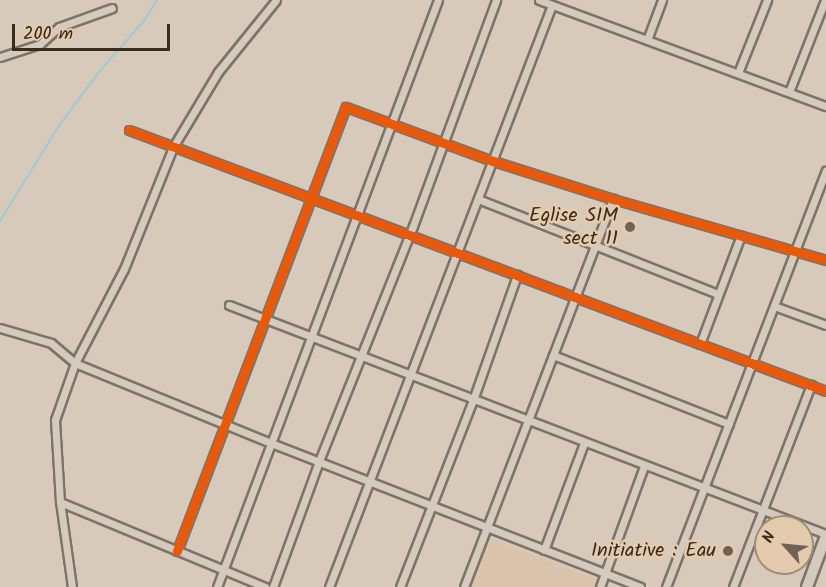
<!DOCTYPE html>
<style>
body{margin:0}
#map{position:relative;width:826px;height:587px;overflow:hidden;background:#d8caba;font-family:Kalam,sans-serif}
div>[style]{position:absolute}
.built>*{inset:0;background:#dbc4ac}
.stream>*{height:1.5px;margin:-0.75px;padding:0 0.75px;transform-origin:0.75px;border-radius:0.75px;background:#9bcbd5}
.roads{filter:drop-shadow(2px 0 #7d7369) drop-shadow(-2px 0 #7d7369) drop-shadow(0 2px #7d7369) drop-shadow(0 -2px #7d7369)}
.minor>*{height:7px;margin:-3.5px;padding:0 3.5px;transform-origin:3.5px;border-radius:3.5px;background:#d4cabe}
.highway>*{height:10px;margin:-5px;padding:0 5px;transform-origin:5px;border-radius:5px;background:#d4cabe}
.cycleway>*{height:9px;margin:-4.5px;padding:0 4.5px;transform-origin:4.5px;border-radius:4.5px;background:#e8590c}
.dots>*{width:16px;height:16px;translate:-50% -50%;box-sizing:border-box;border:3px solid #e5cbad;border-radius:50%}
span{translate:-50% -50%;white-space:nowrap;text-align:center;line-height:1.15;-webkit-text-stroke:5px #e5cbad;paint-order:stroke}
.poi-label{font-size:20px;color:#3b2a1e}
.right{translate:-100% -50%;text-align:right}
.north{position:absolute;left:754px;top:515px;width:60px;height:60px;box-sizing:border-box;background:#e5cbad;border:2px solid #a18b74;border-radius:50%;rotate:297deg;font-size:16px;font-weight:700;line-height:24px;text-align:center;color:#3b2a1e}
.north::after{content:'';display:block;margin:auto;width:21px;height:27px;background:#726255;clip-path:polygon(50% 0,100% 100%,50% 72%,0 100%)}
.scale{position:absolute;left:12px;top:24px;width:158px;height:27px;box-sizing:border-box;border:3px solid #3b2a1e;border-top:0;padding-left:8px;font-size:18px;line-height:21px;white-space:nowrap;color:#3b2a1e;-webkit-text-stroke:4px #e5cbad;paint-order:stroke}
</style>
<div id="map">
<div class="built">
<i style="clip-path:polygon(490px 538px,599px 580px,596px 587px,470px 587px)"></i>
</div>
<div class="stream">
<i style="left:0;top:221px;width:112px;rotate:-58.2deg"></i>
<i style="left:59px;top:126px;width:67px;rotate:-53.5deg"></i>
<i style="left:99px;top:72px;width:68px;rotate:-48.6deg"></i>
<i style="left:144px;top:21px;width:25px;rotate:-58deg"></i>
</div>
<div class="roads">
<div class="minor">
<i style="left:539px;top:0;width:306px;rotate:20.3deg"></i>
<i style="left:647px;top:40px;width:43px;rotate:-69.4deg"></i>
<i style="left:0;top:57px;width:42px;rotate:-18deg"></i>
<i style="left:40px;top:44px;width:25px;rotate:-42deg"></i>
<i style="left:59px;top:27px;width:56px;rotate:-19.7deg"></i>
<i style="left:738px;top:73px;width:79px;rotate:-68.3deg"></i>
<i style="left:789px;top:92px;width:99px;rotate:-68.6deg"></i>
<i style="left:129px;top:130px;width:744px;rotate:20.53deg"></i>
<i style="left:478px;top:199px;width:258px;rotate:21.6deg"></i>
<i style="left:229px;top:305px;width:639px;rotate:20.99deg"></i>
<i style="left:774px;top:306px;width:55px;rotate:20.1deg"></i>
<i style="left:0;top:328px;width:53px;rotate:16.4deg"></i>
<i style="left:51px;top:343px;width:31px;rotate:40deg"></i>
<i style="left:75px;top:363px;width:212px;rotate:22.2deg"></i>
<i style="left:271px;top:443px;width:396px;rotate:21.3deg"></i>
<i style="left:700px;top:344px;width:116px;rotate:-69.4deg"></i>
<i style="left:553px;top:355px;width:189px;rotate:21.4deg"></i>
<i style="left:60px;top:502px;width:222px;rotate:22.5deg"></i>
<i style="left:544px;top:550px;width:114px;rotate:-69.5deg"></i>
<i style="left:177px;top:551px;width:475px;rotate:-69.2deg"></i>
<i style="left:346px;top:107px;width:157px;rotate:20.2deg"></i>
<i style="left:493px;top:161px;width:126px;rotate:17.6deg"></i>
<i style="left:613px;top:199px;width:222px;rotate:16deg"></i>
<i style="left:72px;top:587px;width:86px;rotate:-98deg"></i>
<i style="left:60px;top:502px;width:82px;rotate:-93.5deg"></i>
<i style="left:55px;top:420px;width:60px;rotate:-70.7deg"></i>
<i style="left:75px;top:363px;width:106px;rotate:-62.5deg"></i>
<i style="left:124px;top:269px;width:131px;rotate:-68.1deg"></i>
<i style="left:173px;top:147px;width:87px;rotate:-59deg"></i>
<i style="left:218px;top:72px;width:92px;rotate:-51.1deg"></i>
<i style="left:217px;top:587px;width:627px;rotate:-69.37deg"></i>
<i style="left:273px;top:587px;width:134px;rotate:-69.9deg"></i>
<i style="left:319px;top:461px;width:253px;rotate:-68.2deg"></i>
<i style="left:413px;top:226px;width:241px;rotate:-69.8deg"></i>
<i style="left:329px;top:587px;width:623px;rotate:-69.04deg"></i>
<i style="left:400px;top:587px;width:201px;rotate:-68.7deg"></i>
<i style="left:473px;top:400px;width:133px;rotate:-70.6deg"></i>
<i style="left:464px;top:587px;width:416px;rotate:-69deg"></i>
<i style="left:600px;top:587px;width:129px;rotate:-70deg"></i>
<i style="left:666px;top:587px;width:446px;rotate:-69deg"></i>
<i style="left:733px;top:587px;width:217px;rotate:-68.9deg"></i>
</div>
<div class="highway">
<i style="left:807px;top:587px;width:54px;rotate:-69.6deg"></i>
</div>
</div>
<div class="cycleway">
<i style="left:129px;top:130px;width:744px;rotate:20.53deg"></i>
<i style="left:177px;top:551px;width:475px;rotate:-69.2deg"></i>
<i style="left:346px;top:107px;width:157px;rotate:20.2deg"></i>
<i style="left:493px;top:161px;width:126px;rotate:17.6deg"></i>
<i style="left:613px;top:199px;width:222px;rotate:16deg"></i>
</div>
<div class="dots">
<i style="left:630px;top:227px;background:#726255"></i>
<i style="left:728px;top:551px;background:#726255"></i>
</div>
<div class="poi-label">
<span class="right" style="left:618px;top:228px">Eglise SIM<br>sect 11</span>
<span class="right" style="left:716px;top:551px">Initiative : Eau</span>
</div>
<div class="north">N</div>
<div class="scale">200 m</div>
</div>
